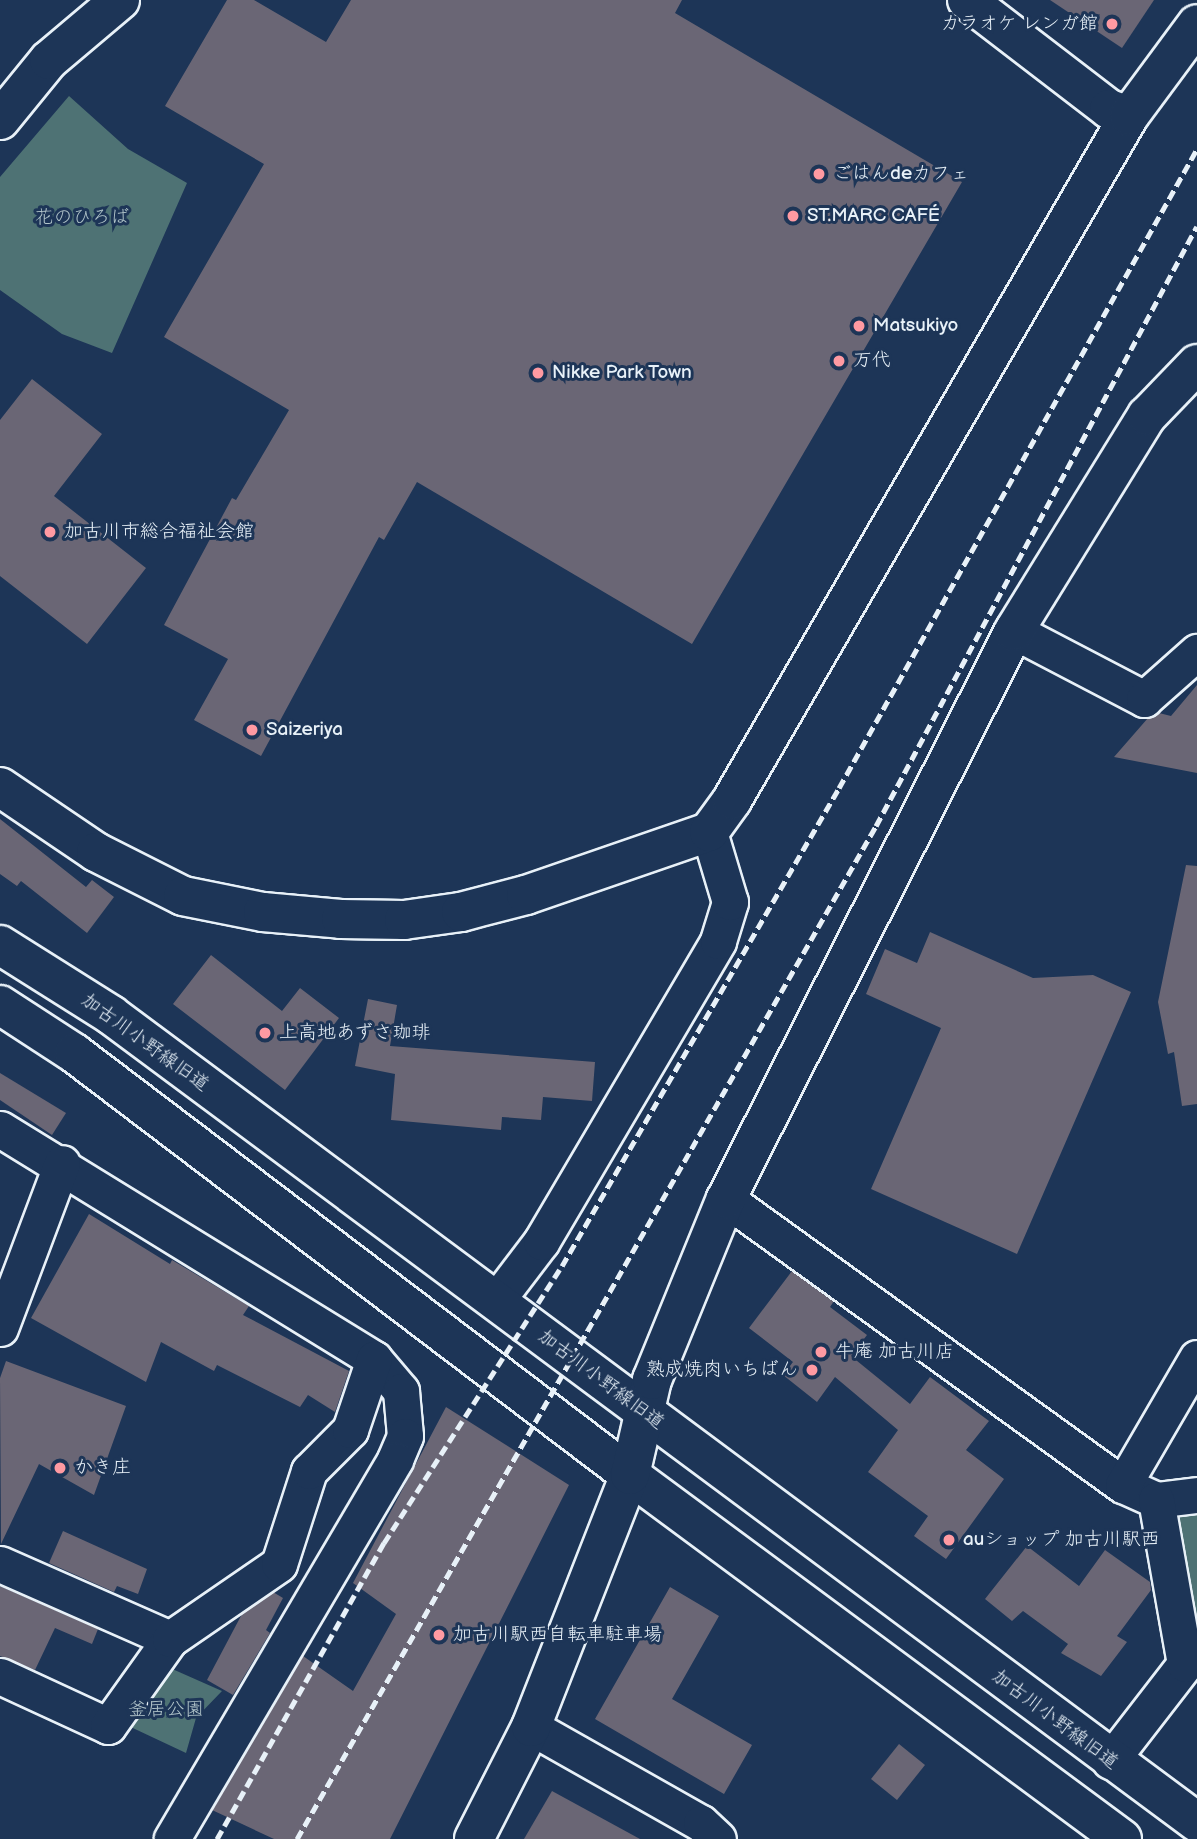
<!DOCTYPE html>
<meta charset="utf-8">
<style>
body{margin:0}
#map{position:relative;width:1197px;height:1839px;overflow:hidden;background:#1d3557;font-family:"Balsamiq Sans","Klee One",sans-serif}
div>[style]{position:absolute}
.green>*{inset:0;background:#4e7274}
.building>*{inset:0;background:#6a6675}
.roads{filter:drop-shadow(2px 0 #e8f1f8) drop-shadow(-2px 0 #e8f1f8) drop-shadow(0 2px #e8f1f8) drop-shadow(0 -2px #e8f1f8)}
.minor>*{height:35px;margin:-17.5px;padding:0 17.5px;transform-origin:17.5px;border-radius:17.5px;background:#1d3557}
.tertiary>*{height:38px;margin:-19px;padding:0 19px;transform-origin:19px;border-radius:19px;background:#1d3557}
.rail>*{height:5px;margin-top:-2.5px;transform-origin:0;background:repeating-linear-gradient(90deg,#e8f1f8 0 10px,transparent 0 15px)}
.dots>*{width:19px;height:19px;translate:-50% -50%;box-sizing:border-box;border:4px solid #1d3557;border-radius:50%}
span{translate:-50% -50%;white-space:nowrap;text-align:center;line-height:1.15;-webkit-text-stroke:6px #1d3557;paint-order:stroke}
.poi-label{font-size:19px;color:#e8f1f8}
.right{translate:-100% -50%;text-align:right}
.left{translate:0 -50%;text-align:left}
.park-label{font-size:19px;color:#b2c5ca}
.street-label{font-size:19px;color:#e8f1f8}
</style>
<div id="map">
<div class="green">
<i style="clip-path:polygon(69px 96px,128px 149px,187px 183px,112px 353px,62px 334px,0 290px,0 177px)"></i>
<i style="clip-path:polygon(1187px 1510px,1197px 1511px,1197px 1654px,1175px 1523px)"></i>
<i style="clip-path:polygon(161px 1664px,222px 1691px,196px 1718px,186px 1753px,120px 1722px)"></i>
</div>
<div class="building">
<i style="clip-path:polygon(227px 0,254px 0,326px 42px,351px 0,682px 0,675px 13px,962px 182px,692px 644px,417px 482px,384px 540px,379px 537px,261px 756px,194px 720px,228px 659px,164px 625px,232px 498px,236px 500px,289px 410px,164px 337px,264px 164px,165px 106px)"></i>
<i style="clip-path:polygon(1050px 0,1154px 0,1122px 48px)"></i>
<i style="clip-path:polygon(32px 379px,102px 434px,54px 496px,146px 568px,87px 644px,0 576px,0 420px)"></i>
<i style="clip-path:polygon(1197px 685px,1197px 773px,1114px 757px,1148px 718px,1159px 713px,1171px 716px)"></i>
<i style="clip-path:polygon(0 819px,86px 887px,92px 880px,114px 897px,87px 933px,21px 881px,17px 886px,0 874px)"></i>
<i style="clip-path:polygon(1186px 865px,1197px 866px,1197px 1104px,1182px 1106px,1174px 1052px,1168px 1054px,1158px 1002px)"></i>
<i style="clip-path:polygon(930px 932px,1033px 978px,1093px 975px,1131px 992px,1017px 1254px,871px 1189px,941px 1028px,866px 994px,885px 949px,917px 963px)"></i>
<i style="clip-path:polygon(211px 955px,282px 1011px,300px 988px,339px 1018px,285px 1090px,173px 1004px)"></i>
<i style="clip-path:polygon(368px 999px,397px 1005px,390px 1046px,595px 1062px,592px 1101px,543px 1097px,541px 1120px,502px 1117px,501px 1130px,391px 1120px,395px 1074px,355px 1066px)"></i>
<i style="clip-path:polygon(0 1073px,66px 1113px,52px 1135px,0 1100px)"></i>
<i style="clip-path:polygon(89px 1214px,170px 1264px,172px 1260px,249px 1306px,243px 1315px,349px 1371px,335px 1412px,308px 1395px,300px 1407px,217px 1365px,214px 1371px,161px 1342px,146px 1382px,31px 1318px)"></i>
<i style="clip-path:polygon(792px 1271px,834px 1301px,830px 1307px,867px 1335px,851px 1356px,910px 1404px,930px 1377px,989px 1421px,966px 1450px,1004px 1479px,946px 1559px,914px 1536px,928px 1516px,868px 1472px,898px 1430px,835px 1377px,817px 1402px,783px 1375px,793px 1362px,749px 1328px)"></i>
<i style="clip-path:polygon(6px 1361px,126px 1406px,94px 1495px,39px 1464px,1px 1544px,0 1378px)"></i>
<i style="clip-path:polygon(446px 1407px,569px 1485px,390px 1839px,274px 1839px,212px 1810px,303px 1656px,353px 1691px,396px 1614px,353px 1583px)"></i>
<i style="clip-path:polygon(63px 1531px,147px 1569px,138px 1594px,117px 1586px,114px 1592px,49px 1563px)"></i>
<i style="clip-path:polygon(1027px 1546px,1079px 1586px,1105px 1550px,1150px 1582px,1151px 1590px,1117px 1636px,1127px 1642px,1101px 1676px,1061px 1653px,1068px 1644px,1023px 1611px,1012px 1621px,985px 1599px)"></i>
<i style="clip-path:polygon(0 1586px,98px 1629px,92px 1644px,55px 1628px,35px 1670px,0 1656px)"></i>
<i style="clip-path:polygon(670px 1587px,719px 1616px,672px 1699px,752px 1745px,724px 1794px,595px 1719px)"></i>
<i style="clip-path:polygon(273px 1592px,283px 1598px,266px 1630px,270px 1633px,233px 1695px,207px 1680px,242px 1614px)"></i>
<i style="clip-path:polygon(899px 1744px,925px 1765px,897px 1800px,871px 1779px)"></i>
<i style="clip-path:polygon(552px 1791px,640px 1839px,524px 1839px)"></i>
</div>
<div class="roads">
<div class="minor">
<i style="left:1014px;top:631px;width:147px;rotate:27.6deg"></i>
<i style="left:1144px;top:699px;width:71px;rotate:-41.6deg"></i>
<i style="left:0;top:1129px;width:439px;rotate:31.6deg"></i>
<i style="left:374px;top:1359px;width:42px;rotate:49.8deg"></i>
<i style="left:401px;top:1391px;width:45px;rotate:84.9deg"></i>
<i style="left:405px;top:1436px;width:26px;rotate:113deg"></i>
<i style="left:395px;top:1460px;width:440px;rotate:120.5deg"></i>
<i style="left:726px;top:1199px;width:489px;rotate:35.8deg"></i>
<i style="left:1123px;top:1485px;width:36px;rotate:24deg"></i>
<i style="left:1156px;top:1500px;width:41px;rotate:-7deg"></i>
<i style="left:496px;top:1301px;width:74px;rotate:-52.7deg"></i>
<i style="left:541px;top:1242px;width:349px;rotate:-59.5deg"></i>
<i style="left:718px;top:941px;width:41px;rotate:-72.9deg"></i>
<i style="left:730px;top:902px;width:73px;rotate:-106.7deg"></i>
<i style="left:0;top:1328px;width:176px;rotate:-69.4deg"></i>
<i style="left:1123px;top:1485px;width:147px;rotate:-59.8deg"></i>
<i style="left:0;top:1564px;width:186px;rotate:23.8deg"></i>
<i style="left:0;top:1676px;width:119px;rotate:24.8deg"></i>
<i style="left:108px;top:1726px;width:107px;rotate:-54.5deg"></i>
<i style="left:170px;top:1639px;width:132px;rotate:-34.5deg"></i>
<i style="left:279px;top:1564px;width:98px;rotate:-72.1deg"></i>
<i style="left:309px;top:1471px;width:58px;rotate:-45deg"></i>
<i style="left:350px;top:1430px;width:75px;rotate:-71.3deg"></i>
<i style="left:531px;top:1727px;width:195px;rotate:29.5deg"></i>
<i style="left:701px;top:1823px;width:23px;rotate:43deg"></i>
<i style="left:1110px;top:1761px;width:123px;rotate:-52.3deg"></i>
<i style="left:1185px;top:1664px;width:167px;rotate:-100deg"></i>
</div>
<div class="tertiary">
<i style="left:967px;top:0;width:179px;rotate:37.5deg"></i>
<i style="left:1109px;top:109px;width:21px;rotate:19deg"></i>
<i style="left:0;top:120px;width:77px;rotate:-50.8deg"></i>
<i style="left:49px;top:60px;width:93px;rotate:-40.2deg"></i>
<i style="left:0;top:787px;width:116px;rotate:34.1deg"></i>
<i style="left:96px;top:852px;width:97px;rotate:26.8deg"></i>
<i style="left:183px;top:896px;width:82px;rotate:11.3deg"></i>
<i style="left:263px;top:912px;width:78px;rotate:5.1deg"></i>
<i style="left:341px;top:919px;width:63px;rotate:0.9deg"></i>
<i style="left:404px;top:920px;width:58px;rotate:-8deg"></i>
<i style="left:461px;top:912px;width:67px;rotate:-14.7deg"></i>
<i style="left:526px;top:895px;width:194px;rotate:-19deg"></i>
<i style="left:709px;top:832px;width:39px;rotate:-54deg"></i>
<i style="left:732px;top:800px;width:791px;rotate:-59.87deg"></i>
<i style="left:1129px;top:116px;width:114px;rotate:-53.5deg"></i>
<i style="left:0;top:945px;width:131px;rotate:32.2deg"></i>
<i style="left:111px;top:1015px;width:1353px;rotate:36.62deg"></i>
<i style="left:0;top:1005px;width:88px;rotate:33deg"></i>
<i style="left:74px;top:1053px;width:698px;rotate:37.2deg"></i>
<i style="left:630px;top:1475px;width:612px;rotate:36.5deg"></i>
<i style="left:474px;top:1839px;width:126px;rotate:-63deg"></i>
<i style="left:531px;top:1727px;width:271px;rotate:-68.6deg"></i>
<i style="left:630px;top:1475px;width:98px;rotate:-77deg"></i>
<i style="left:652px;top:1380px;width:196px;rotate:-67.8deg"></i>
<i style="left:726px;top:1199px;width:637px;rotate:-63.11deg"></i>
<i style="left:1014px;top:631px;width:253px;rotate:-58.3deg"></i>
<i style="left:1147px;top:416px;width:72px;rotate:-46.1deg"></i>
</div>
</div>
<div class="rail">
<i style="left:217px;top:1839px;width:340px;rotate:-60.6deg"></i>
<i style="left:384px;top:1543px;width:329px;rotate:-57.3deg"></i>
<i style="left:562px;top:1266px;width:552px;rotate:-59.91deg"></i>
<i style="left:839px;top:788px;width:732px;rotate:-60.74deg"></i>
<i style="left:297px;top:1839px;width:1167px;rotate:-60.25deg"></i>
<i style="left:876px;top:826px;width:680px;rotate:-61.85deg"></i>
</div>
<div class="dots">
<i style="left:1112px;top:24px;background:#ff9aa2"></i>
<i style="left:819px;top:174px;background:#ff9aa2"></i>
<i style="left:793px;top:216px;background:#ff9aa2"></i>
<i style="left:859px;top:326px;background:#ff9aa2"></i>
<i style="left:839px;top:361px;background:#ff9aa2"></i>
<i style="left:538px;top:373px;background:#ff9aa2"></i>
<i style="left:50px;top:532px;background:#ff9aa2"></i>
<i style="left:252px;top:730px;background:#ff9aa2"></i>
<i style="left:265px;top:1033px;background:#ff9aa2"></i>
<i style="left:821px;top:1352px;background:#ff9aa2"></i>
<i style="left:812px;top:1370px;background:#ff9aa2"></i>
<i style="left:60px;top:1468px;background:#ff9aa2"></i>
<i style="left:949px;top:1540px;background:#ff9aa2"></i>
<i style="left:439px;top:1635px;background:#ff9aa2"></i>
</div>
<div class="poi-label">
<span class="right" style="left:1098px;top:24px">カラオケ レンガ館</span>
<span class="left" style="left:833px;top:174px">ごはんdeカフェ</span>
<span class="left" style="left:807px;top:216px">ST.MARC CAFÉ</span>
<span class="left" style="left:873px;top:326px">Matsukiyo</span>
<span class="left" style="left:853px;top:361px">万代</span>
<span class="left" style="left:552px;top:373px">Nikke Park Town</span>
<span class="left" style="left:64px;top:532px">加古川市総合福祉会館</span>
<span class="left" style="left:266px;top:730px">Saizeriya</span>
<span class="left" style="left:279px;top:1033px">上高地あずさ珈琲</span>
<span class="left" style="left:835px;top:1352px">牛庵 加古川店</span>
<span class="right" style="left:798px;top:1370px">熟成焼肉いちばん</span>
<span class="left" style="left:74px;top:1468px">かき庄</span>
<span class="left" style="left:963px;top:1540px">auショップ 加古川駅西</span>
<span class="left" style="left:453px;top:1635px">加古川駅西自転車駐車場</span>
</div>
<div class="park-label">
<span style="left:82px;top:218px">花のひろば</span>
<span style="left:166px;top:1710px">釜居公園</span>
</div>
<div class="street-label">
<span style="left:145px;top:1043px;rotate:36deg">加古川小野線旧道</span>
<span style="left:601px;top:1380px;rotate:37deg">加古川小野線旧道</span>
<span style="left:1055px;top:1720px;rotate:37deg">加古川小野線旧道</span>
</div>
</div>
